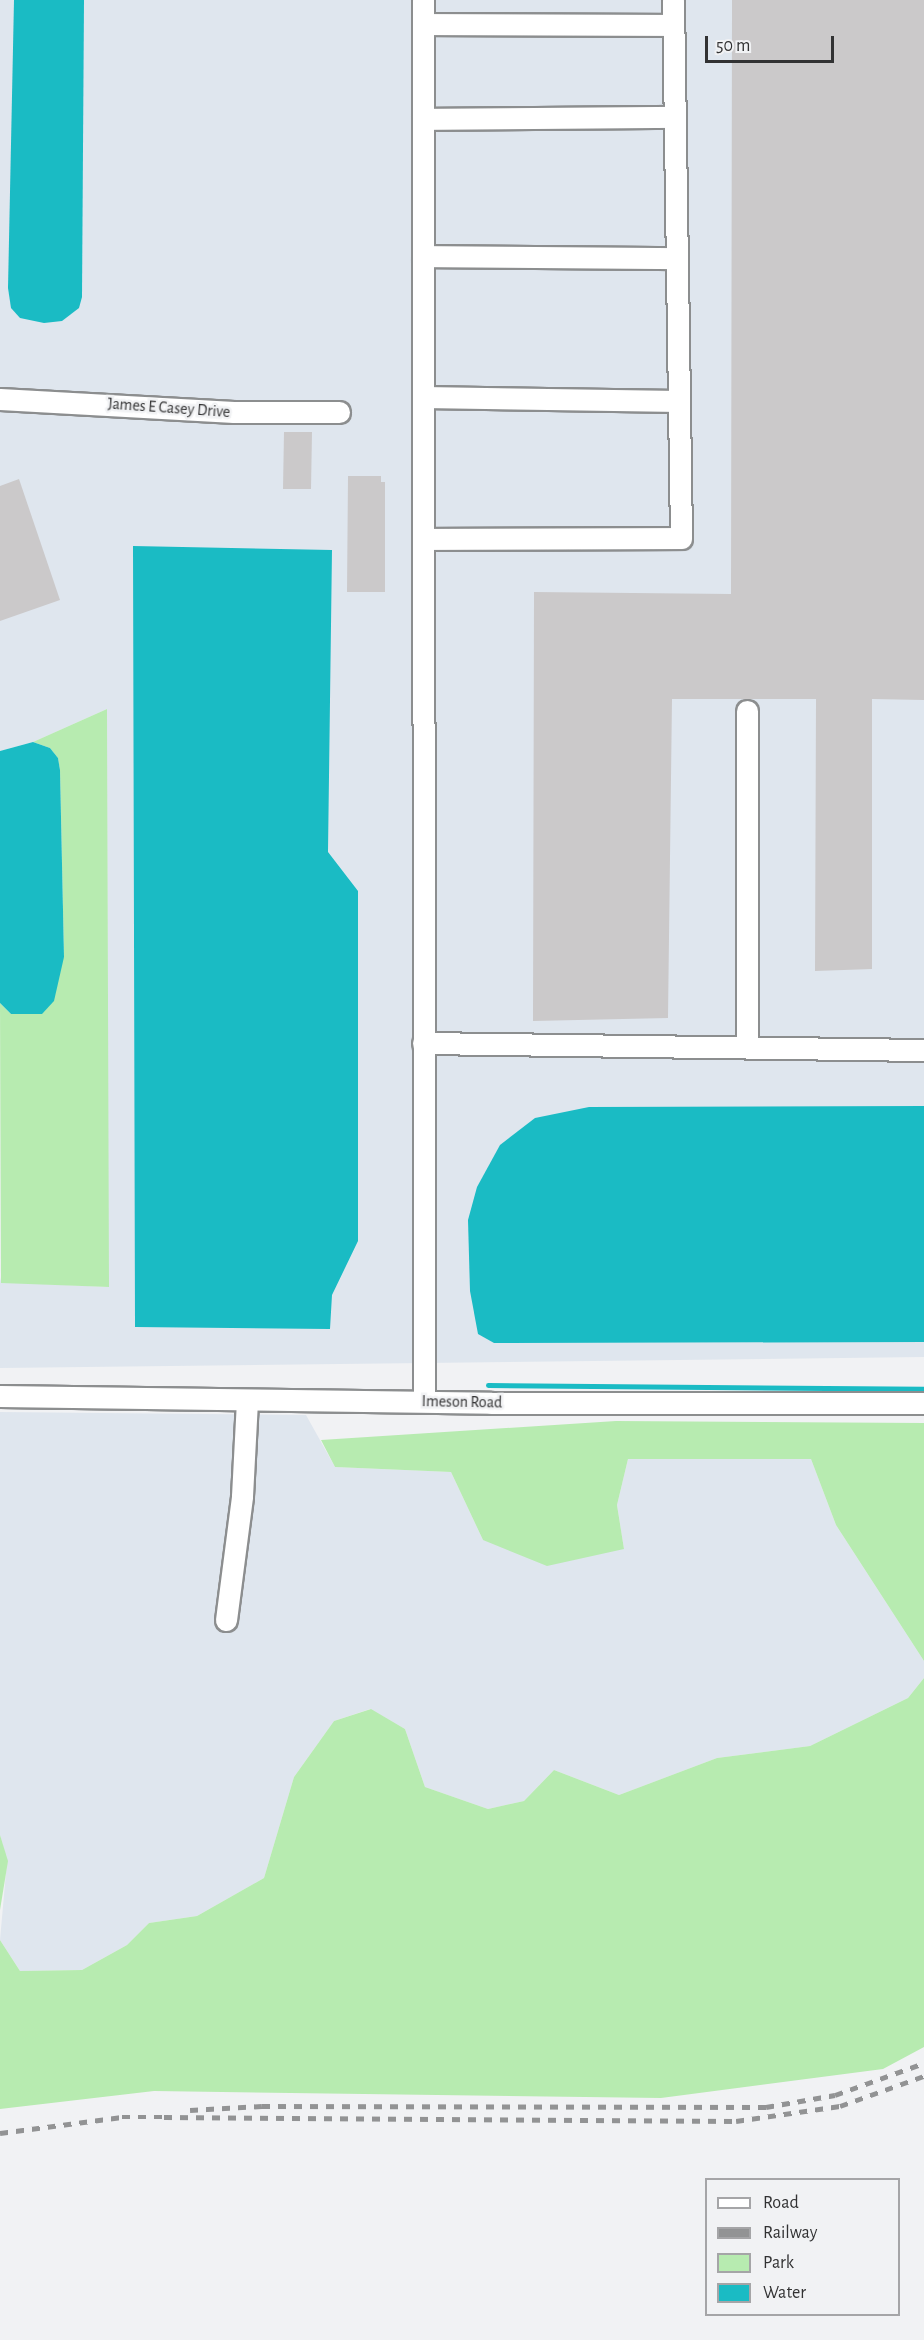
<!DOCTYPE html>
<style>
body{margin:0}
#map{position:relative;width:924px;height:2340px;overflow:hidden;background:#f1f2f4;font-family:"Alegreya Sans",sans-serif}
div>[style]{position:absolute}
.built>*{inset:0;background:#dfe6ee}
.green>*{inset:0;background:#b7ebb0}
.water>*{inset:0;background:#1abbc4}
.stream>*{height:5px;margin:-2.5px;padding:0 2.5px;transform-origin:2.5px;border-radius:2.5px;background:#1abbc4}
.building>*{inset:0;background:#cbc9ca}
.roads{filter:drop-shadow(2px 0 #8c8e8f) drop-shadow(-2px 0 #8c8e8f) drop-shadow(0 2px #8c8e8f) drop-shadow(0 -2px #8c8e8f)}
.minor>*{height:21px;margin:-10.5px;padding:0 10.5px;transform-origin:10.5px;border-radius:10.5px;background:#fff}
.rail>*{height:4.5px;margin-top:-2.25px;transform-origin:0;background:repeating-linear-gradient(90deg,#929394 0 8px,transparent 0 16px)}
span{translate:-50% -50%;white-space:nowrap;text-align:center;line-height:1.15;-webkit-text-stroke:5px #f1f2f4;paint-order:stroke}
.street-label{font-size:16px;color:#323233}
.legend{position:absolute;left:705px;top:2178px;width:195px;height:138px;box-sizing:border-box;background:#f1f2f4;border:2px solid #a5a5a7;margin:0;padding:8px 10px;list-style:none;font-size:18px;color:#323233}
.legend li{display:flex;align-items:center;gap:12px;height:30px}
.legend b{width:30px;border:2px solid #a5a5a7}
.scale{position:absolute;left:705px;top:36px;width:129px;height:27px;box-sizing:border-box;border:3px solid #323233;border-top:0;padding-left:8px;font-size:18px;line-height:21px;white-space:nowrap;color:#323233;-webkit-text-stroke:4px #f1f2f4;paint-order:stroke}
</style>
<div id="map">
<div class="built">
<i style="clip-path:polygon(0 0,924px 0,924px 1357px,0 1368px,0 1277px,1px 1282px,108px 1287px,107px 709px,33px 742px,0 751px)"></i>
<i style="clip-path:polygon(0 1412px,306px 1415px,335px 1467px,451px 1472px,483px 1540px,624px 1549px,617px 1505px,628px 1459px,811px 1459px,836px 1525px,924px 1661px,924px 1678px,908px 1698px,810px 1746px,717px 1758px,619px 1795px,554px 1770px,524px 1801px,488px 1809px,425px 1787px,405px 1729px,370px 1709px,334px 1721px,294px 1777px,264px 1878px,197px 1916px,149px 1923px,127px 1945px,82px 1970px,20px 1971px,0 1940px,7px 1861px,0 1835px)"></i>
</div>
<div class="green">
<i style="clip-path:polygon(107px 709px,109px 1287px,1px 1283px,0 1003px,11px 1014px,64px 957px,60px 770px,58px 758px,50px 748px,33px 742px)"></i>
<i style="clip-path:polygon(616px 1421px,924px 1423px,924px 1661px,836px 1525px,811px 1459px,628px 1459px,617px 1505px,624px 1549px,547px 1566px,483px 1540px,451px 1472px,335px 1467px,321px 1440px)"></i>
<i style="clip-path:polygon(924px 1678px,924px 2047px,883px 2069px,661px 2098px,154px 2091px,0 2109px,0 1940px,20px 1971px,82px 1970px,127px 1945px,149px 1923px,197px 1916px,264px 1878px,294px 1777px,334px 1721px,371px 1709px,405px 1729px,425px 1787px,488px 1809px,524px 1801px,554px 1770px,619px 1795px,717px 1758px,810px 1746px,908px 1698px)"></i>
<i style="clip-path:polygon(0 1835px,8px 1861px,0 1910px)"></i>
</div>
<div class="water">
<i style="clip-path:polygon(14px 0,84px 0,82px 297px,79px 308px,62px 321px,44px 323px,20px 318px,11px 308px,8px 288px)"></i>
<i style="clip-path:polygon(133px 546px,332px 550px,328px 852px,358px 891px,358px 1241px,332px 1295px,330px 1329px,135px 1327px)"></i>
<i style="clip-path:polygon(33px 742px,50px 748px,58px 758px,60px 770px,64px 957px,54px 1001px,42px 1014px,11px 1014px,0 1003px,0 751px)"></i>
<i style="clip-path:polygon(924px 1106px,924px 1342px,494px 1343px,478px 1334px,470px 1291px,468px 1220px,477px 1187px,500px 1145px,535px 1118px,589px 1107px)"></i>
</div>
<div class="stream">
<i style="left:488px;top:1385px;width:436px;rotate:0.5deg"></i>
</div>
<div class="building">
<i style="clip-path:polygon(732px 0,924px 0,924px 700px,872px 699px,872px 969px,815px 971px,816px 699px,672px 699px,668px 1018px,533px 1021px,534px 592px,731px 594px)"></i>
<i style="clip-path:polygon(284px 432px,312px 432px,311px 489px,283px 489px)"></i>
<i style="clip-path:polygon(348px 476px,381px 476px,381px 482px,385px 482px,385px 592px,347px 592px)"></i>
<i style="clip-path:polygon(19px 479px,60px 600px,0 621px,0 486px)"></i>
</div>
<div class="roads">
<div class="minor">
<i style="left:423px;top:0;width:1401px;rotate:89.96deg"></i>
<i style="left:423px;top:24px;width:250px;rotate:0.2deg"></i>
<i style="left:423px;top:119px;width:252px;rotate:-0.5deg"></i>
<i style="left:423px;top:256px;width:254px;rotate:0.5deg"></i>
<i style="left:423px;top:397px;width:256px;rotate:0.9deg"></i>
<i style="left:0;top:399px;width:234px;rotate:3.2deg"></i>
<i style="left:234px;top:412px;width:105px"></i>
<i style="left:423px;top:539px;width:258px;rotate:-0.2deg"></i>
<i style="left:681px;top:538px;width:538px;rotate:-90.85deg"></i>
<i style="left:747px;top:711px;width:336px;rotate:90deg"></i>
<i style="left:423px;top:1043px;width:501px;rotate:0.8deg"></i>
<i style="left:0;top:1396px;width:491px;rotate:0.8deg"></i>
<i style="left:491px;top:1403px;width:433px"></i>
<i style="left:226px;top:1620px;width:125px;rotate:-82.6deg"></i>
<i style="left:242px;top:1496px;width:96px;rotate:-87deg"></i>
</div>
</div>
<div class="rail">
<i style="left:190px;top:2110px;width:72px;rotate:-3.2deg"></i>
<i style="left:262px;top:2106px;width:504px;rotate:0.11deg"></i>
<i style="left:766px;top:2107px;width:70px;rotate:-9.9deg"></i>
<i style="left:835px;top:2095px;width:95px;rotate:-19.8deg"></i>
<i style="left:0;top:2133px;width:123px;rotate:-7.5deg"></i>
<i style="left:122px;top:2117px;width:42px"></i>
<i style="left:164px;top:2117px;width:572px;rotate:0.4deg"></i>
<i style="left:736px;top:2121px;width:105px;rotate:-8.2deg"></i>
<i style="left:840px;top:2106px;width:89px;rotate:-19.7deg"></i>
</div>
<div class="street-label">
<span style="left:169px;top:408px;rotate:4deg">James E Casey Drive</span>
<span style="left:462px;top:1402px;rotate:1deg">Imeson Road</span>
</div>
<ul class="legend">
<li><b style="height:8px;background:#fff"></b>Road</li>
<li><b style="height:8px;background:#929394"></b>Railway</li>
<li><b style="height:16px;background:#b7ebb0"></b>Park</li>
<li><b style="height:16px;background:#1abbc4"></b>Water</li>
</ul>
<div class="scale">50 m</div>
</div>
